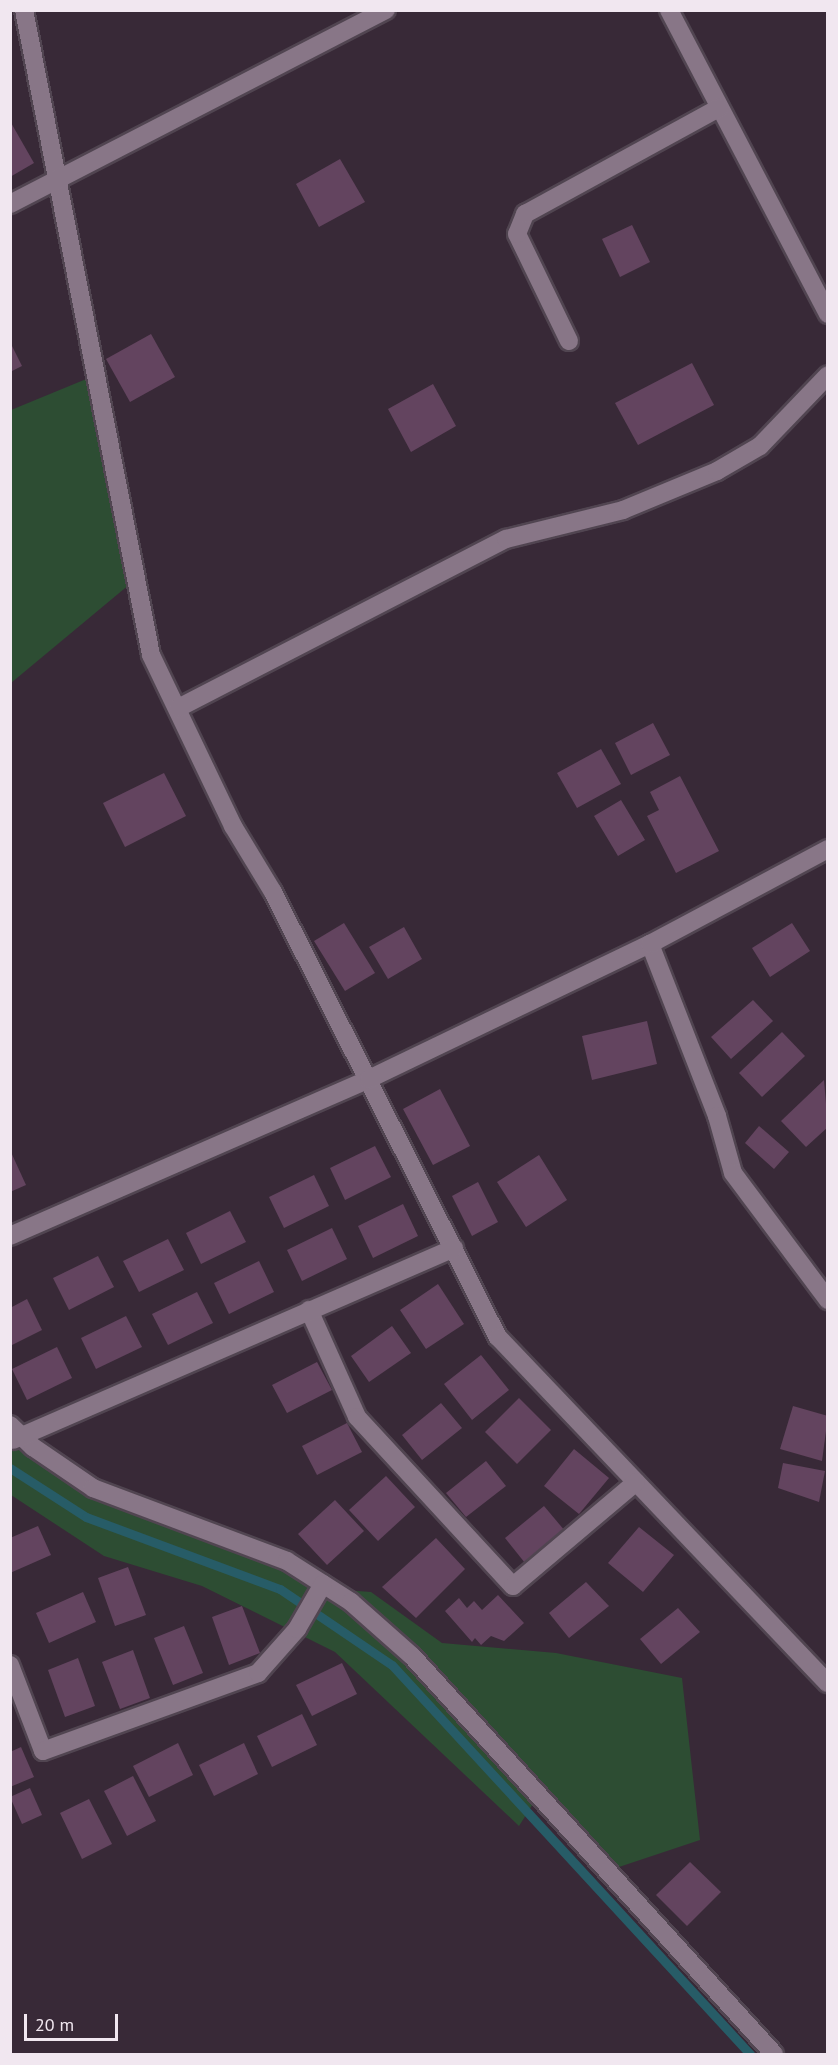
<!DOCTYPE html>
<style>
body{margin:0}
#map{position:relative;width:838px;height:2065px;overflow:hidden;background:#382937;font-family:"PT Sans",sans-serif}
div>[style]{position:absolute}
.green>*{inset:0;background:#2d4d33}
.stream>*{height:9px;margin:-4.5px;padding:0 4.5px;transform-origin:4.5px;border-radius:4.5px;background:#275c67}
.building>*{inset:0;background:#63445f}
.roads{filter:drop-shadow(2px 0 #514551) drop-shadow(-2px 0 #514551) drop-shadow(0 2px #514551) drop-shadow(0 -2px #514551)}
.minor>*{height:18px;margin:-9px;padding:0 9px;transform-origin:9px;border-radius:9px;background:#887687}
span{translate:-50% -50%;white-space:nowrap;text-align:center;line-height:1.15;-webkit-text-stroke:5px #382937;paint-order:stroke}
.frame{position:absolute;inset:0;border:12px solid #f1e7f0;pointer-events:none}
.scale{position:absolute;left:24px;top:2014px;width:94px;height:27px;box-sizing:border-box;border:3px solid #f1e7f0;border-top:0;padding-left:8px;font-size:18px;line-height:21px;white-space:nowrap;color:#f1e7f0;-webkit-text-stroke:4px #382937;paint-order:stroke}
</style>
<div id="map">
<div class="green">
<i style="clip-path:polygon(96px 375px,136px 579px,11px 683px,11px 410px)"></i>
<i style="clip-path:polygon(10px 1434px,79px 1478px,331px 1589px,371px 1592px,442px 1643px,556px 1653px,682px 1678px,700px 1840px,607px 1871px,538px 1796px,519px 1826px,335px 1652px,202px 1586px,104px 1556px,11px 1495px)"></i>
</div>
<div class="stream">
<i style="left:10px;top:1468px;width:90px;rotate:32.8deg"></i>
<i style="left:86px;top:1517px;width:207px;rotate:20.4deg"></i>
<i style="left:280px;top:1589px;width:135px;rotate:34.2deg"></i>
<i style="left:392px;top:1665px;width:529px;rotate:47.38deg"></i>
</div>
<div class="building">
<i style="clip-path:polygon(10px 121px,34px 163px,10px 177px)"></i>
<i style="clip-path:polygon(340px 159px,365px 202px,319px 227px,296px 184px)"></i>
<i style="clip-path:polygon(632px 225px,650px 262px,620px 277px,602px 239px)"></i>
<i style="clip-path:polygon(151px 334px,175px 377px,130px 402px,106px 359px)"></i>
<i style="clip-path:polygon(10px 342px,22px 366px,10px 372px)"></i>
<i style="clip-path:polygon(692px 363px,714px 405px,638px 445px,615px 403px)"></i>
<i style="clip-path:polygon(433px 384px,456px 426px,411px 452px,388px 409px)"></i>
<i style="clip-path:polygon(653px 723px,670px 755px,631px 775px,615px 743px)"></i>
<i style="clip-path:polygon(601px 749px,621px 784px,577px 808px,557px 773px)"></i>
<i style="clip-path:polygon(164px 773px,186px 816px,125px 847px,103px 803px)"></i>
<i style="clip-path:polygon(680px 776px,719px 851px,676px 873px,647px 816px,659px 810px,650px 792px)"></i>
<i style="clip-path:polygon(621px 800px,645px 840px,618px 856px,594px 816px)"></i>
<i style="clip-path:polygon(344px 923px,375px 973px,345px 991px,314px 941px)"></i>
<i style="clip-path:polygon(792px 923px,810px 951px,770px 977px,752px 948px)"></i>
<i style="clip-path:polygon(404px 927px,422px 959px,388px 979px,369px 947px)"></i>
<i style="clip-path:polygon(753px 1000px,773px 1021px,731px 1059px,711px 1037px)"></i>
<i style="clip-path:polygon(647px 1021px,657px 1064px,592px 1080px,582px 1036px)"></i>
<i style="clip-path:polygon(782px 1032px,805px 1056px,762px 1097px,739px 1073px)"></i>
<i style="clip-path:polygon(824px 1080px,828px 1127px,806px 1147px,781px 1121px)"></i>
<i style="clip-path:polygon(440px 1089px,470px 1146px,433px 1165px,403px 1109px)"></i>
<i style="clip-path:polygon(759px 1126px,789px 1152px,774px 1169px,745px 1143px)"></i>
<i style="clip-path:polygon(375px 1146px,391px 1177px,345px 1200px,330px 1168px)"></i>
<i style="clip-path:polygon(10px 1150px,26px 1185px,10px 1192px)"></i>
<i style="clip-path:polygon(539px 1155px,567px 1200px,526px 1227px,497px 1182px)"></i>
<i style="clip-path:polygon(314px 1175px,329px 1206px,284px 1228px,269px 1197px)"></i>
<i style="clip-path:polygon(478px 1182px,498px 1222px,472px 1236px,452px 1196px)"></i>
<i style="clip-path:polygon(403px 1204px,418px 1236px,373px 1258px,358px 1226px)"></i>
<i style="clip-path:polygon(230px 1211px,246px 1242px,201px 1264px,186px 1233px)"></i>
<i style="clip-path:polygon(332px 1228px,347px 1259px,302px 1281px,287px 1250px)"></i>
<i style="clip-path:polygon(168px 1239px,184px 1270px,139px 1292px,123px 1261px)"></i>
<i style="clip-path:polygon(98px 1256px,114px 1287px,69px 1310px,53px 1278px)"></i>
<i style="clip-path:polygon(259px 1261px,274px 1292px,229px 1314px,214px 1283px)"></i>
<i style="clip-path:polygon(438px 1284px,464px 1324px,426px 1349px,400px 1310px)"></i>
<i style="clip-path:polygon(197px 1292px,213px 1323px,168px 1345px,152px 1314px)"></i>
<i style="clip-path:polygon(27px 1299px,42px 1330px,10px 1346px,10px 1308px)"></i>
<i style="clip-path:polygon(126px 1316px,142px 1347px,96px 1369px,81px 1338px)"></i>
<i style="clip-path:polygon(392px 1326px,411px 1353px,369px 1382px,351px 1356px)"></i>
<i style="clip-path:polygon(57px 1347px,72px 1378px,27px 1400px,12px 1369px)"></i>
<i style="clip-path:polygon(481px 1355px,509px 1390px,472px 1420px,444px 1384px)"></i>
<i style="clip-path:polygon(317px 1362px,332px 1390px,287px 1413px,272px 1385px)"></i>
<i style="clip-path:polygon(519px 1398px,551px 1430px,517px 1464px,485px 1432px)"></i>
<i style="clip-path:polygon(441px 1403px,462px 1428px,422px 1460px,402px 1435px)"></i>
<i style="clip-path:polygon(793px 1406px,828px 1416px,822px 1461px,780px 1449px)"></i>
<i style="clip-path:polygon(347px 1423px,362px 1452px,317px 1475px,302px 1446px)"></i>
<i style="clip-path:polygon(574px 1449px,609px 1478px,579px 1514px,544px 1486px)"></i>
<i style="clip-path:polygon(486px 1461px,506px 1486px,466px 1517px,446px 1493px)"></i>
<i style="clip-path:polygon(783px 1463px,825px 1471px,819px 1502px,778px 1488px)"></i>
<i style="clip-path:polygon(386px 1476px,415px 1507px,378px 1541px,349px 1510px)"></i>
<i style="clip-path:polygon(335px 1500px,364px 1531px,327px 1565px,298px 1534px)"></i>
<i style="clip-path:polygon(544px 1506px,565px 1531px,525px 1563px,505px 1538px)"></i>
<i style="clip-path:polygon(38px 1526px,51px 1555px,10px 1573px,10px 1538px)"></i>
<i style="clip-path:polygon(639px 1527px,674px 1555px,643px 1592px,608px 1563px)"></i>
<i style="clip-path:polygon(436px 1538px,465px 1569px,416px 1618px,382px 1587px)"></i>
<i style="clip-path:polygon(128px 1567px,146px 1615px,115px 1626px,98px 1578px)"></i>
<i style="clip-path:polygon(586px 1582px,609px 1606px,569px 1638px,549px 1613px)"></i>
<i style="clip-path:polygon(83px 1592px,96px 1622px,49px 1643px,36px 1613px)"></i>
<i style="clip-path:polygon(498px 1595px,524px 1623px,504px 1641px,491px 1636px,481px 1645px,475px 1638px,472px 1642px,445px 1611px,459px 1598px,467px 1608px,474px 1601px,482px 1610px)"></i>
<i style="clip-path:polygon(242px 1606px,260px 1653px,229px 1665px,212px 1617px)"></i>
<i style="clip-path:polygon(678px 1608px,700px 1632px,661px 1664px,640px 1639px)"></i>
<i style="clip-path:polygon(184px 1626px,203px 1673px,173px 1685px,154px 1638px)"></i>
<i style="clip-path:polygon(133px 1650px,150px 1698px,120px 1709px,102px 1662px)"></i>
<i style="clip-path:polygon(78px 1658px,95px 1706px,65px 1717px,48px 1670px)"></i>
<i style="clip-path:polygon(342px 1663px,357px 1694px,312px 1716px,296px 1685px)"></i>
<i style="clip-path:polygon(302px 1714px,317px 1745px,272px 1767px,257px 1736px)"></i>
<i style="clip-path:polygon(178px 1743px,193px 1775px,149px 1797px,133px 1766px)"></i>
<i style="clip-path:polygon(244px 1743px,258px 1774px,214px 1796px,199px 1765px)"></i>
<i style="clip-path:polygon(21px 1747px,34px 1777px,10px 1787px,10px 1752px)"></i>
<i style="clip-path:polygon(133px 1776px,156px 1821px,127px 1836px,104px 1791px)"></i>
<i style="clip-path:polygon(30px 1788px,42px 1815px,22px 1824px,10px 1797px)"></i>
<i style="clip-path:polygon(89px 1799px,112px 1844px,82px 1859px,60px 1813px)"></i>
<i style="clip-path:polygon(690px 1862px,721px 1892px,687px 1926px,656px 1895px)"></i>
</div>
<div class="roads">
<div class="minor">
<i style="left:24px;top:10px;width:657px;rotate:78.86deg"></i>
<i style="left:151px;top:655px;width:190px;rotate:64.4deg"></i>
<i style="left:233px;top:826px;width:77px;rotate:58.8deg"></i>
<i style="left:273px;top:892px;width:499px;rotate:63.2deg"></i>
<i style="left:498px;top:1337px;width:478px;rotate:46.4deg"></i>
<i style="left:669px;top:10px;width:343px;rotate:62.4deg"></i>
<i style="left:10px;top:204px;width:423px;rotate:-27.3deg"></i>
<i style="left:569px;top:341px;width:119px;rotate:-115.9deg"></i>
<i style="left:517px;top:234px;width:22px;rotate:-68deg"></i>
<i style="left:525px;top:214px;width:221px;rotate:-28.7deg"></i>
<i style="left:178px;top:708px;width:369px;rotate:-27.3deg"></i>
<i style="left:506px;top:539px;width:121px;rotate:-13.9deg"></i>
<i style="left:623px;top:510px;width:102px;rotate:-22.5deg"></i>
<i style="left:717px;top:471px;width:50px;rotate:-30.2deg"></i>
<i style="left:760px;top:446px;width:98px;rotate:-46.2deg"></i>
<i style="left:650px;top:944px;width:185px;rotate:68.7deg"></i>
<i style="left:717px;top:1116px;width:59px;rotate:74.3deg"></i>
<i style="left:733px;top:1173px;width:159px;rotate:53.2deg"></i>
<i style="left:10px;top:1236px;width:392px;rotate:-23.6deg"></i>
<i style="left:369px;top:1079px;width:312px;rotate:-25.7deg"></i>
<i style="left:650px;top:944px;width:202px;rotate:-28.1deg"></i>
<i style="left:309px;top:1310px;width:117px;rotate:65.8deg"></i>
<i style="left:357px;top:1417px;width:230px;rotate:47.3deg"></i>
<i style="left:513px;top:1586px;width:161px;rotate:-40.2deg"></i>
<i style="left:10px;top:1425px;width:32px;rotate:44deg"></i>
<i style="left:33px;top:1447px;width:73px;rotate:34.3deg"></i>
<i style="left:93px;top:1488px;width:207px;rotate:20.6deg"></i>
<i style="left:287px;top:1561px;width:76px;rotate:32.6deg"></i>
<i style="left:351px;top:1602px;width:81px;rotate:41.5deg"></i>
<i style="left:412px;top:1656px;width:538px;rotate:47.71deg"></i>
<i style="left:13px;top:1440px;width:481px;rotate:-23.5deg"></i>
<i style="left:10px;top:1665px;width:92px;rotate:69deg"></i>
<i style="left:43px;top:1751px;width:229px;rotate:-19.9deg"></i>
<i style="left:258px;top:1673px;width:59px;rotate:-48.4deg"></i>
<i style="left:297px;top:1629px;width:52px;rotate:-60deg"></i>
</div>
</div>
<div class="frame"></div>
<div class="scale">20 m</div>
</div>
